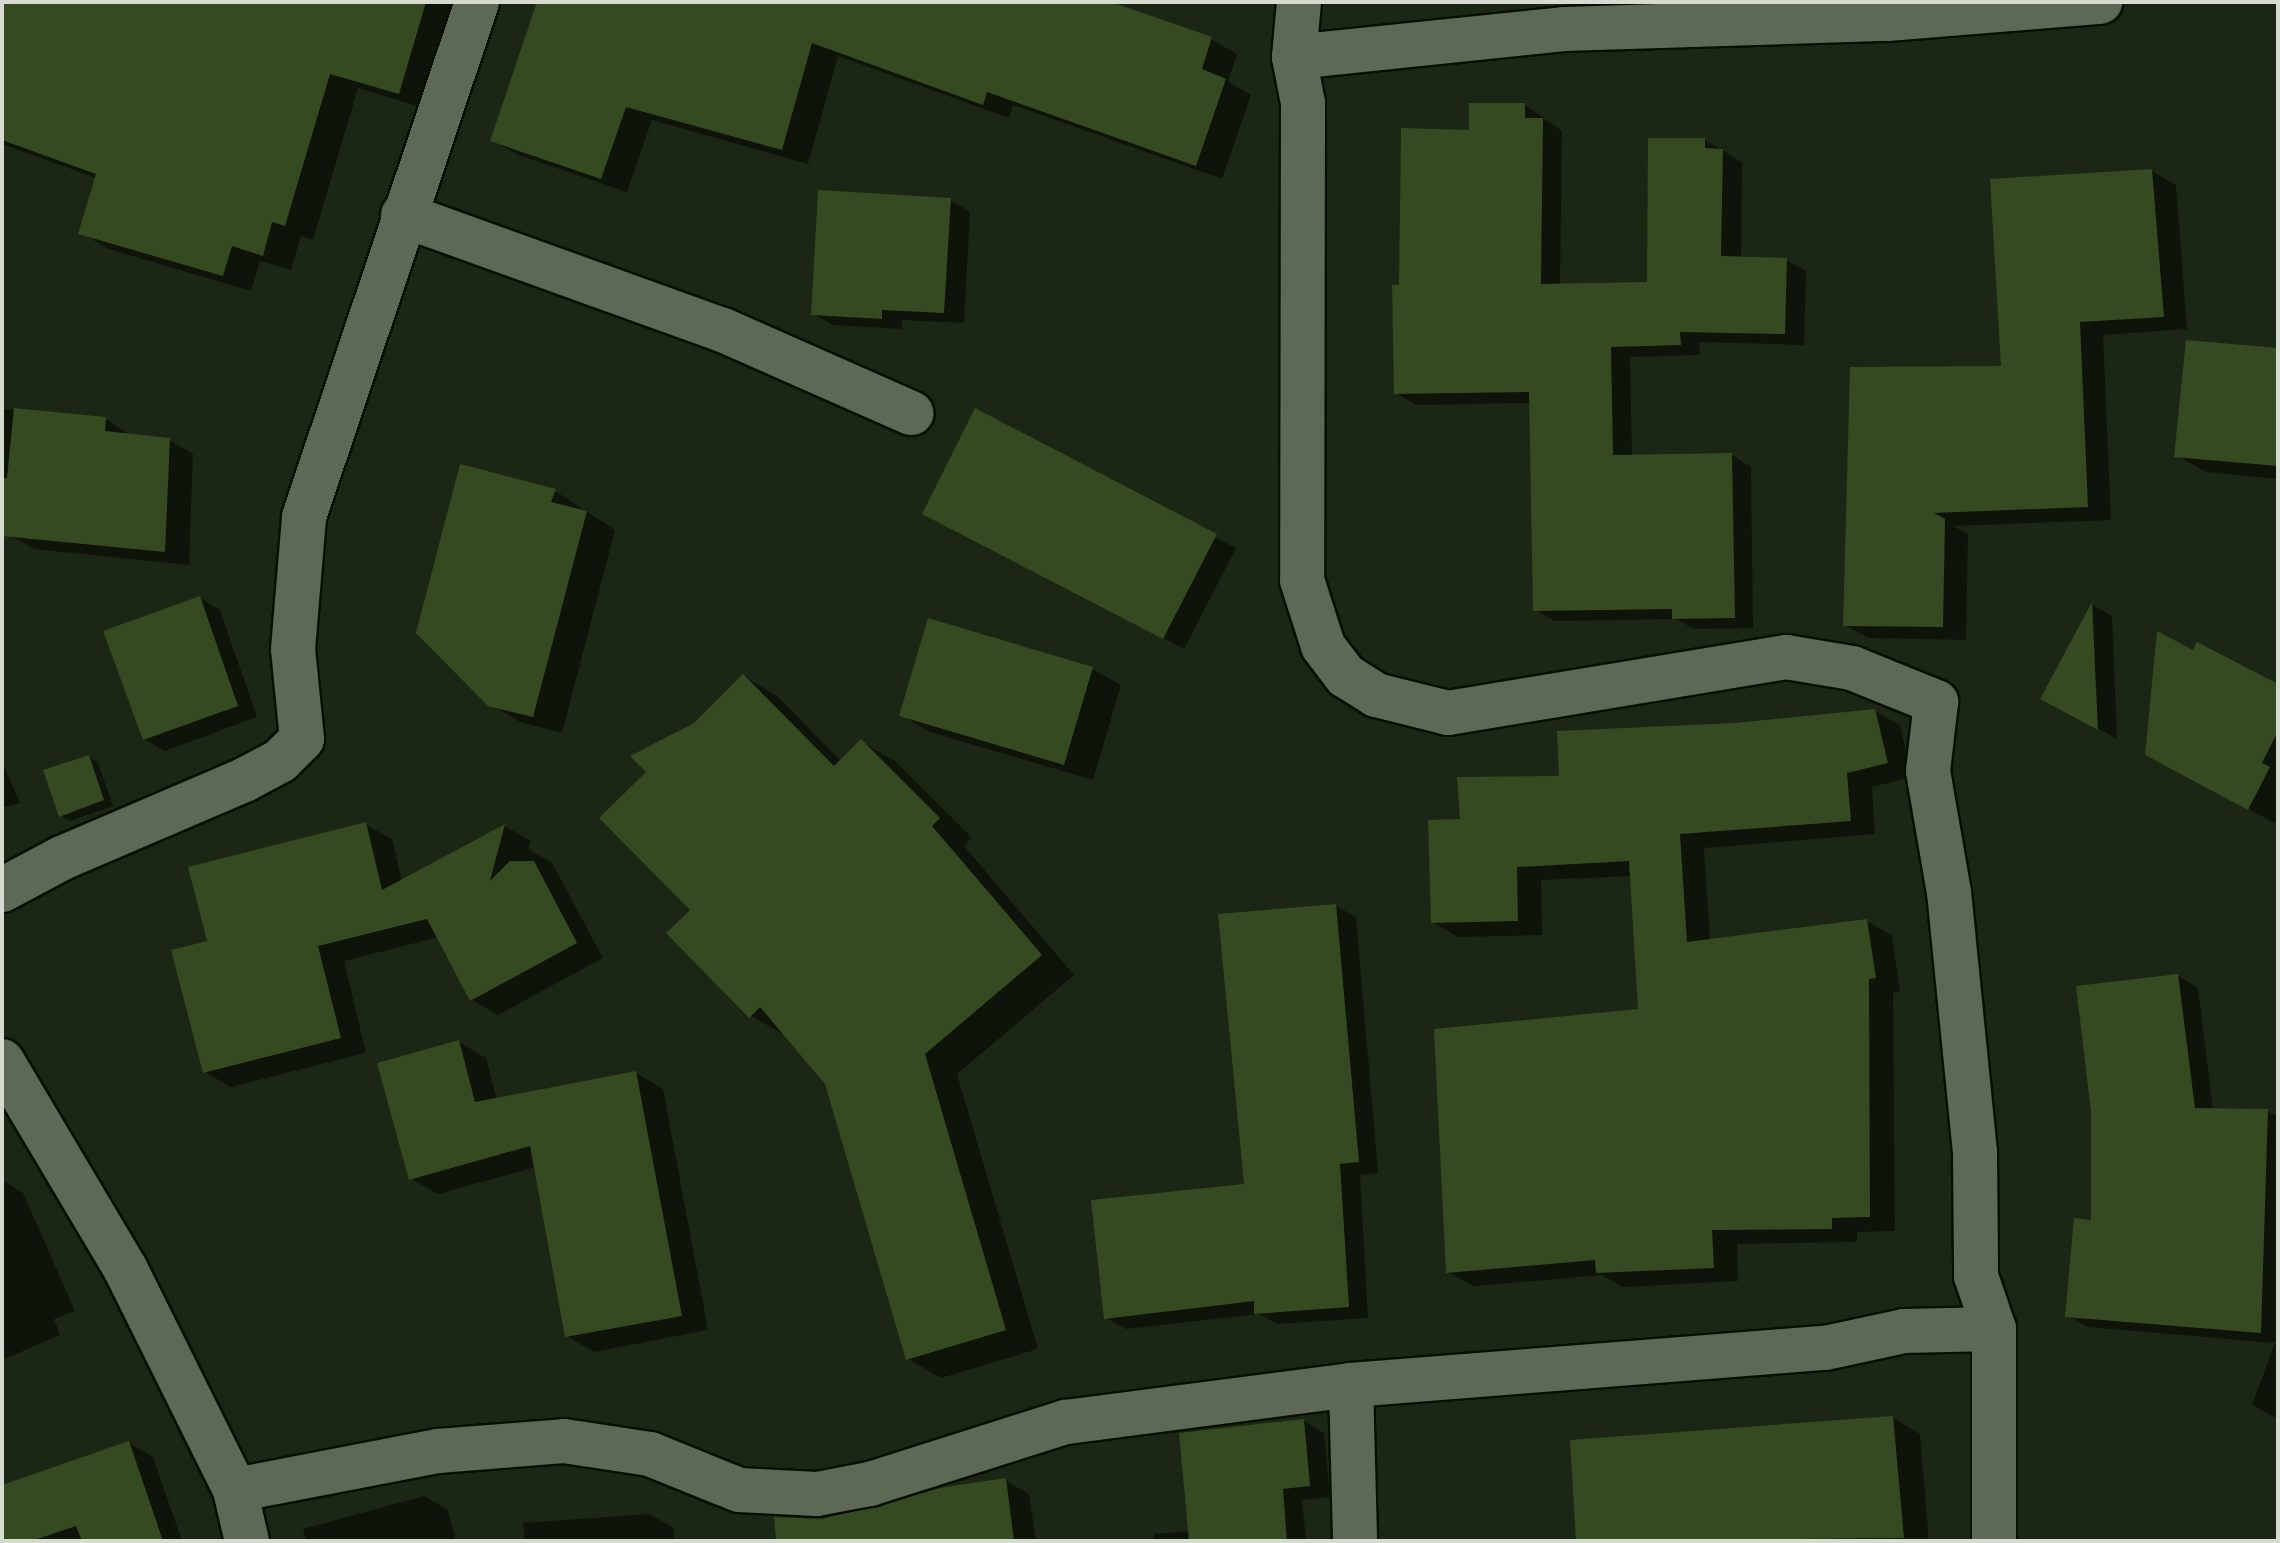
<!DOCTYPE html>
<style>
body{margin:0}
#map{position:relative;width:2280px;height:1543px;overflow:hidden;background:#1c2614;font-family:"Source Sans 3",sans-serif}
div>[style]{position:absolute}
.shadow>*{inset:0;background:#0007}
.building>*{inset:0;background:#354a20}
.roads{filter:drop-shadow(2px 0 #070f01) drop-shadow(-2px 0 #070f01) drop-shadow(0 2px #070f01) drop-shadow(0 -2px #070f01)}
.minor>*{height:44px;margin:-22px;padding:0 22px;transform-origin:22px;border-radius:22px;background:#5d6954}
span{translate:-50% -50%;white-space:nowrap;text-align:center;line-height:1.15;-webkit-text-stroke:7px #090d06;paint-order:stroke}
.frame{position:absolute;inset:0;border:4px solid #d5dbcf;pointer-events:none}
</style>
<div id="map">
<div class="shadow">
<i style="clip-path:polygon(2px 2px,459px 2px,427px 109px,358px 88px,313px 240px,301px 236px,291px 270px,260px 261px,251px 291px,109px 249px,81px 233px,96px 178px,2px 144px)"></i>
<i style="clip-path:polygon(539px 2px,1105px 2px,1211px 39px,1237px 54px,1228px 82px,1251px 95px,1222px 179px,1013px 105px,1009px 118px,838px 56px,808px 164px,652px 120px,627px 192px,518px 155px,493px 140px)"></i>
<i style="clip-path:polygon(1525px 105px,1562px 131px,1560px 285px,1649px 284px,1705px 140px,1742px 162px,1741px 259px,1786px 260px,1806px 271px,1804px 345px,1699px 342px,1700px 355px,1630px 357px,1632px 456px,1732px 455px,1751px 467px,1753px 628px,1694px 629px,1676px 619px,1555px 621px,1535px 610px,1531px 403px,1416px 405px,1396px 393px,1401px 287px,1471px 132px)"></i>
<i style="clip-path:polygon(2152px 171px,2176px 185px,2187px 329px,2103px 335px,2111px 520px,1953px 526px,1968px 534px,1966px 640px,1869px 638px,1845px 625px,2004px 368px)"></i>
<i style="clip-path:polygon(950px 200px,970px 212px,964px 323px,902px 320px,902px 329px,833px 325px,813px 314px)"></i>
<i style="clip-path:polygon(2278px 350px,2278px 479px,2206px 472px,2176px 455px)"></i>
<i style="clip-path:polygon(2px 409px,106px 419px,130px 435px,169px 440px,193px 454px,189px 565px,34px 549px,10px 535px,2px 520px)"></i>
<i style="clip-path:polygon(976px 411px,1236px 548px,1184px 649px,944px 524px)"></i>
<i style="clip-path:polygon(555px 491px,615px 530px,562px 733px,520px 722px,490px 704px,418px 632px)"></i>
<i style="clip-path:polygon(200px 598px,220px 610px,257px 717px,165px 751px,144px 739px)"></i>
<i style="clip-path:polygon(2093px 605px,2112px 616px,2117px 739px,2043px 698px)"></i>
<i style="clip-path:polygon(2194px 653px,2278px 686px,2278px 825px,2168px 766px)"></i>
<i style="clip-path:polygon(1092px 669px,1121px 685px,1093px 780px,930px 732px,901px 715px)"></i>
<i style="clip-path:polygon(744px 676px,777px 696px,842px 762px,862px 742px,895px 761px,972px 838px,964px 846px,1074px 975px,957px 1074px,1038px 1349px,941px 1378px,908px 1359px,827px 1083px,784px 1035px,751px 1016px,692px 910px,696px 724px)"></i>
<i style="clip-path:polygon(1875px 711px,1900px 725px,1912px 777px,1872px 787px,1875px 834px,1704px 848px,1710px 941px,1867px 921px,1892px 936px,1900px 992px,1893px 993px,1895px 1231px,1857px 1232px,1857px 1242px,1737px 1244px,1738px 1281px,1623px 1287px,1602px 1275px,1473px 1286px,1448px 1272px,1640px 1011px,1631px 876px,1541px 880px,1542px 935px,1458px 937px,1433px 922px,1462px 821px,1561px 778px,1735px 725px)"></i>
<i style="clip-path:polygon(89px 757px,98px 763px,113px 806px,70px 821px,60px 815px)"></i>
<i style="clip-path:polygon(2px 762px,20px 803px,2px 808px)"></i>
<i style="clip-path:polygon(365px 824px,392px 839px,402px 881px,505px 826px,531px 841px,528px 849px,552px 863px,603px 958px,498px 1015px,471px 999px,439px 937px,344px 961px,366px 1053px,231px 1087px,205px 1072px,210px 942px)"></i>
<i style="clip-path:polygon(1336px 906px,1356px 917px,1378px 1173px,1360px 1175px,1368px 1318px,1277px 1324px,1259px 1314px,1126px 1329px,1106px 1318px,1246px 1186px)"></i>
<i style="clip-path:polygon(2178px 976px,2198px 988px,2213px 1110px,2267px 1111px,2278px 1117px,2278px 1419px,2252px 1405px,2275px 1343px,2088px 1327px,2067px 1316px,2093px 1222px)"></i>
<i style="clip-path:polygon(459px 1042px,486px 1058px,497px 1100px,636px 1073px,663px 1089px,708px 1330px,594px 1352px,567px 1336px,536px 1167px,438px 1194px,411px 1179px)"></i>
<i style="clip-path:polygon(2px 1180px,23px 1193px,75px 1311px,54px 1319px,60px 1335px,2px 1360px)"></i>
<i style="clip-path:polygon(1893px 1418px,1920px 1434px,1929px 1541px,1578px 1541px,1572px 1442px)"></i>
<i style="clip-path:polygon(1304px 1421px,1324px 1433px,1330px 1497px,1302px 1500px,1306px 1541px,1155px 1541px,1154px 1534px,1190px 1531px)"></i>
<i style="clip-path:polygon(129px 1443px,153px 1457px,182px 1541px,2px 1541px,2px 1487px)"></i>
<i style="clip-path:polygon(1005px 1480px,1029px 1494px,1036px 1541px,864px 1541px)"></i>
<i style="clip-path:polygon(424px 1496px,448px 1510px,456px 1541px,306px 1541px,303px 1529px)"></i>
<i style="clip-path:polygon(649px 1514px,674px 1528px,674px 1541px,525px 1541px,523px 1523px)"></i>
</div>
<div class="building">
<i style="clip-path:polygon(2px 2px,426px 2px,399px 94px,330px 74px,285px 226px,272px 222px,263px 256px,232px 246px,223px 276px,78px 234px,96px 174px,2px 140px)"></i>
<i style="clip-path:polygon(537px 2px,1111px 2px,1212px 37px,1202px 69px,1226px 79px,1196px 166px,987px 92px,983px 105px,812px 43px,782px 150px,626px 107px,601px 179px,490px 141px)"></i>
<i style="clip-path:polygon(1469px 103px,1525px 103px,1525px 118px,1543px 118px,1541px 284px,1647px 282px,1648px 138px,1705px 138px,1705px 148px,1723px 149px,1721px 256px,1787px 258px,1785px 334px,1680px 332px,1681px 345px,1611px 347px,1613px 455px,1732px 453px,1735px 618px,1672px 619px,1672px 609px,1533px 611px,1529px 392px,1394px 394px,1392px 285px,1399px 285px,1401px 128px,1469px 130px)"></i>
<i style="clip-path:polygon(2152px 169px,2164px 317px,2080px 322px,2088px 507px,1934px 513px,1945px 519px,1943px 627px,1843px 626px,1850px 367px,2001px 366px,1990px 179px)"></i>
<i style="clip-path:polygon(818px 190px,951px 198px,944px 313px,882px 310px,882px 319px,811px 315px)"></i>
<i style="clip-path:polygon(2186px 340px,2278px 348px,2278px 466px,2174px 457px)"></i>
<i style="clip-path:polygon(14px 408px,106px 417px,105px 431px,170px 438px,165px 552px,2px 536px,2px 478px,7px 478px)"></i>
<i style="clip-path:polygon(975px 408px,1217px 534px,1163px 639px,922px 514px)"></i>
<i style="clip-path:polygon(460px 464px,556px 489px,551px 502px,587px 511px,533px 717px,488px 706px,416px 633px)"></i>
<i style="clip-path:polygon(200px 596px,238px 706px,143px 740px,103px 631px)"></i>
<i style="clip-path:polygon(2092px 602px,2098px 730px,2040px 699px)"></i>
<i style="clip-path:polygon(928px 618px,1093px 667px,1064px 765px,899px 716px)"></i>
<i style="clip-path:polygon(2157px 631px,2193px 650px,2197px 642px,2278px 684px,2278px 731px,2262px 763px,2270px 767px,2248px 810px,2145px 755px)"></i>
<i style="clip-path:polygon(743px 674px,834px 766px,861px 739px,940px 818px,932px 826px,1042px 955px,925px 1054px,1006px 1330px,906px 1360px,825px 1084px,760px 1007px,749px 1018px,666px 933px,690px 910px,599px 818px,646px 772px,630px 756px,694px 723px)"></i>
<i style="clip-path:polygon(1875px 709px,1888px 763px,1847px 773px,1851px 821px,1680px 834px,1687px 942px,1867px 919px,1876px 978px,1869px 979px,1870px 1217px,1832px 1218px,1832px 1229px,1712px 1230px,1714px 1268px,1596px 1273px,1595px 1260px,1446px 1273px,1434px 1029px,1638px 1009px,1629px 861px,1517px 867px,1518px 921px,1431px 923px,1428px 820px,1460px 819px,1457px 777px,1559px 776px,1557px 731px,1735px 723px)"></i>
<i style="clip-path:polygon(89px 755px,104px 800px,59px 817px,43px 770px)"></i>
<i style="clip-path:polygon(366px 822px,382px 890px,505px 824px,490px 881px,510px 861px,534px 861px,577px 943px,470px 1001px,427px 919px,318px 946px,341px 1038px,203px 1073px,171px 950px,207px 941px,188px 867px)"></i>
<i style="clip-path:polygon(1336px 904px,1359px 1162px,1340px 1164px,1349px 1307px,1254px 1314px,1254px 1301px,1104px 1319px,1091px 1200px,1244px 1184px,1218px 914px)"></i>
<i style="clip-path:polygon(2178px 974px,2195px 1108px,2268px 1109px,2261px 1333px,2065px 1317px,2074px 1218px,2091px 1220px,2091px 1112px,2076px 986px)"></i>
<i style="clip-path:polygon(459px 1040px,475px 1102px,636px 1071px,682px 1316px,565px 1337px,530px 1146px,409px 1180px,377px 1063px)"></i>
<i style="clip-path:polygon(1893px 1416px,1904px 1538px,1576px 1541px,1570px 1440px)"></i>
<i style="clip-path:polygon(1304px 1419px,1310px 1486px,1283px 1489px,1287px 1541px,1189px 1541px,1179px 1433px)"></i>
<i style="clip-path:polygon(129px 1441px,163px 1541px,82px 1541px,76px 1526px,31px 1541px,2px 1541px,2px 1485px)"></i>
<i style="clip-path:polygon(1006px 1478px,1014px 1541px,776px 1541px,774px 1517px,822px 1519px,945px 1487px)"></i>
</div>
<div class="roads">
<div class="minor">
<i style="left:1299px;top:2px;width:55px;rotate:95.2deg"></i>
<i style="left:1294px;top:57px;width:47px;rotate:78.9deg"></i>
<i style="left:1303px;top:103px;width:477px;rotate:90.1deg"></i>
<i style="left:1302px;top:580px;width:69px;rotate:72.3deg"></i>
<i style="left:1323px;top:646px;width:38px;rotate:53deg"></i>
<i style="left:1346px;top:676px;width:36px;rotate:32deg"></i>
<i style="left:1376px;top:695px;width:74px;rotate:14deg"></i>
<i style="left:1448px;top:713px;width:343px;rotate:-9.4deg"></i>
<i style="left:1786px;top:657px;width:67px;rotate:9.5deg"></i>
<i style="left:1852px;top:668px;width:91px;rotate:22deg"></i>
<i style="left:1936px;top:702px;width:69px;rotate:96.6deg"></i>
<i style="left:1928px;top:771px;width:123px;rotate:80.2deg"></i>
<i style="left:1949px;top:892px;width:261px;rotate:84.3deg"></i>
<i style="left:1975px;top:1152px;width:124px;rotate:89.5deg"></i>
<i style="left:1976px;top:1276px;width:56px;rotate:71.2deg"></i>
<i style="left:1994px;top:1329px;width:212px;rotate:90deg"></i>
<i style="left:1294px;top:57px;width:271px;rotate:-5.9deg"></i>
<i style="left:1564px;top:29px;width:323px;rotate:-1.8deg"></i>
<i style="left:1887px;top:19px;width:214px;rotate:-4.6deg"></i>
<i style="left:403px;top:215px;width:340px;rotate:19.8deg"></i>
<i style="left:723px;top:330px;width:206px;rotate:23.8deg"></i>
<i style="left:2px;top:890px;width:68px;rotate:-28.1deg"></i>
<i style="left:62px;top:858px;width:200px;rotate:-23.2deg"></i>
<i style="left:246px;top:779px;width:38px;rotate:-28deg"></i>
<i style="left:280px;top:761px;width:31px;rotate:-45deg"></i>
<i style="left:302px;top:739px;width:90px;rotate:-95.7deg"></i>
<i style="left:293px;top:649px;width:132px;rotate:-85.2deg"></i>
<i style="left:304px;top:517px;width:543px;rotate:-71.43deg"></i>
<i style="left:2px;top:1061px;width:241px;rotate:59.3deg"></i>
<i style="left:125px;top:1268px;width:248px;rotate:63.6deg"></i>
<i style="left:235px;top:1490px;width:52px;rotate:76.8deg"></i>
<i style="left:1351px;top:1385px;width:156px;rotate:88.5deg"></i>
<i style="left:235px;top:1490px;width:207px;rotate:-10.9deg"></i>
<i style="left:438px;top:1451px;width:126px;rotate:-4.5deg"></i>
<i style="left:564px;top:1441px;width:87px;rotate:8.6deg"></i>
<i style="left:650px;top:1454px;width:96px;rotate:22deg"></i>
<i style="left:739px;top:1490px;width:78px;rotate:2.9deg"></i>
<i style="left:817px;top:1494px;width:54px;rotate:-10.7deg"></i>
<i style="left:870px;top:1484px;width:206px;rotate:-17.6deg"></i>
<i style="left:1066px;top:1422px;width:287px;rotate:-7.4deg"></i>
<i style="left:1351px;top:1385px;width:475px;rotate:-4.5deg"></i>
<i style="left:1825px;top:1348px;width:81px;rotate:-12.1deg"></i>
<i style="left:1904px;top:1331px;width:90px;rotate:-1.3deg"></i>
</div>
</div>
<div class="frame"></div>
</div>
